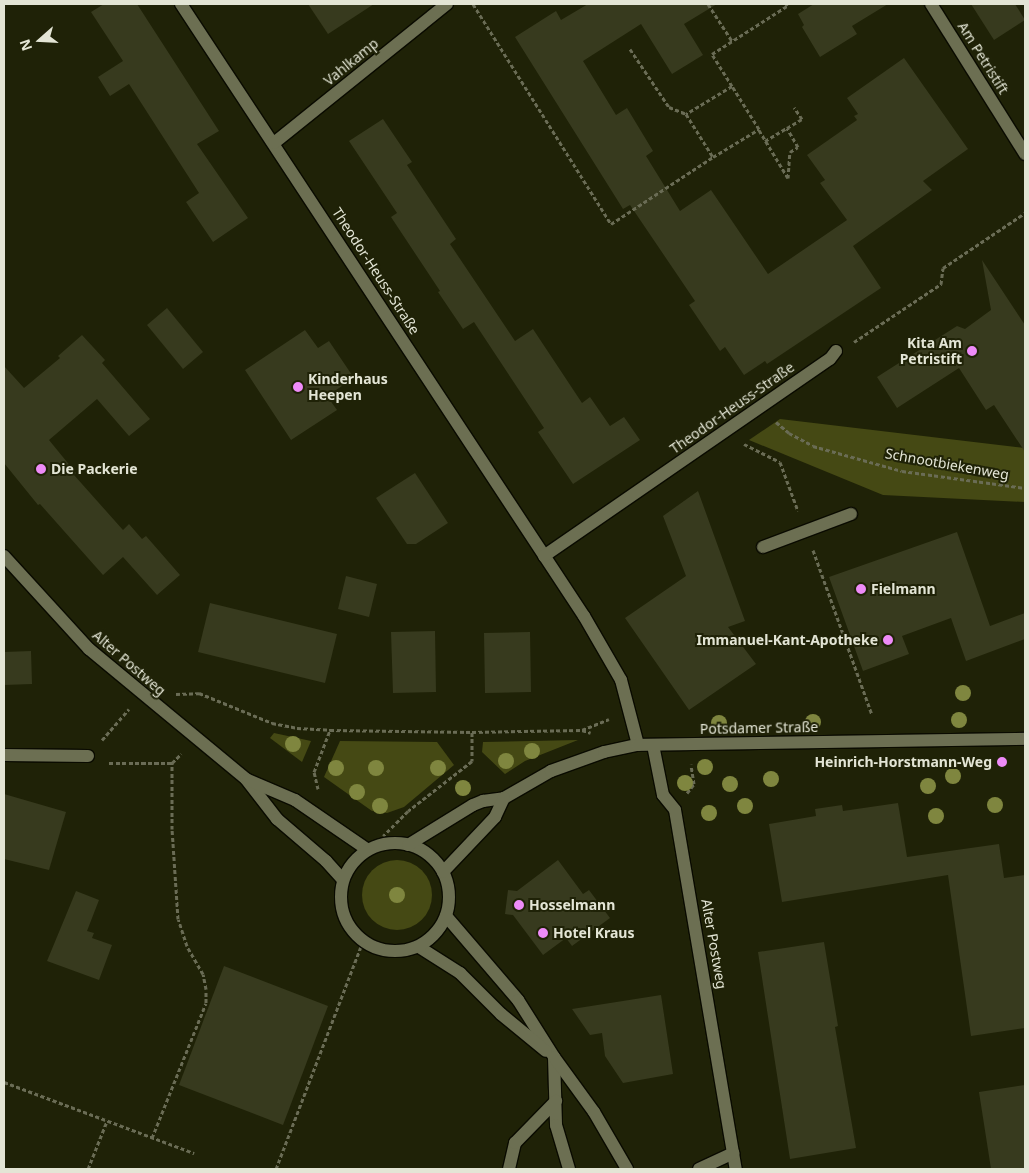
<!DOCTYPE html>
<meta charset="utf-8">
<style>
body{margin:0}
#map{position:relative;width:1029px;height:1173px;overflow:hidden;background:#1f2207;font-family:"Noto Sans",sans-serif}
div>[style]{position:absolute}
.green>*{inset:0;background:#454914}
.round{border-radius:50%}
.building>*{inset:0;background:#373a1e}
.path>*{height:3px;margin-top:-1.5px;transform-origin:0;background:repeating-linear-gradient(90deg,#6a6c55 0 4px,transparent 0 6.5px)}
.roads{filter:drop-shadow(1px 0 #0a0b00) drop-shadow(-1px 0 #0a0b00) drop-shadow(0 1px #0a0b00) drop-shadow(0 -1px #0a0b00)}
.lane>*{height:12px;margin:-6px;padding:0 6px;transform-origin:6px;border-radius:6px;background:#6c6f52}
.street>*{height:12px;margin:-6px;padding:0 6px;transform-origin:6px;border-radius:6px;background:#6c6f52}
.secondary>*{height:12px;margin:-6px;padding:0 6px;transform-origin:6px;border-radius:6px;background:#6c6f52}
.secondary>.ring{margin:-6px;padding:0;box-sizing:content-box;background:none;border:12px solid #6c6f52;border-radius:50%}
.trees>*{width:16px;height:16px;margin:-8px;border-radius:50%;background:#7f863f}
.dots>*{width:14px;height:14px;translate:-50% -50%;box-sizing:border-box;border:2px solid #1f2207;border-radius:50%}
span{translate:-50% -50%;white-space:nowrap;text-align:center;line-height:1.15;-webkit-text-stroke:4px #1f2207;paint-order:stroke}
.street-label{font-size:14px;color:#e3e5d5}
.poi-label{font-size:14px;color:#e3e5d5;font-weight:700}
.right{translate:-100% -50%;text-align:right}
.left{translate:0 -50%;text-align:left}
.frame{position:absolute;inset:0;border:5px solid #e3e5d5;pointer-events:none}
.north{position:absolute;left:15px;top:15px;width:50px;height:50px;-webkit-text-stroke:4px #1f2207;paint-order:stroke;rotate:251deg;font-size:14px;font-weight:700;line-height:20px;text-align:center;color:#e3e5d5}
.north::after{content:'';display:block;margin:auto;width:18px;height:22px;background:#e3e5d5;clip-path:polygon(50% 0,100% 100%,50% 72%,0 100%)}
</style>
<div id="map">
<div class="green">
<i style="clip-path:polygon(780px 419px,1025px 448px,1025px 502px,883px 495px,749px 440px)"></i>
<i style="clip-path:polygon(274px 733px,311px 741px,302px 762px,270px 738px)"></i>
<i style="clip-path:polygon(578px 740px,525px 761px,505px 774px,482px 752px,483px 742px)"></i>
<i style="clip-path:polygon(340px 741px,437px 742px,454px 765px,404px 807px,387px 813px,372px 811px,324px 777px)"></i>
<i class="round" style="left:362px;top:860px;width:70px;height:70px"></i>
</div>
<div class="building">
<i style="clip-path:polygon(104px 4px,137px 4px,219px 131px,197px 144px,248px 218px,213px 242px,186px 202px,199px 193px,129px 84px,110px 96px,98px 77px,123px 61px,91px 12px)"></i>
<i style="clip-path:polygon(308px 4px,374px 4px,328px 34px)"></i>
<i style="clip-path:polygon(588px 4px,717px 4px,684px 24px,703px 55px,672px 74px,641px 24px,583px 61px,616px 115px,627px 108px,653px 151px,646px 156px,680px 211px,711px 190px,768px 274px,847px 220px,820px 183px,825px 180px,807px 155px,857px 120px,854px 116px,858px 114px,847px 98px,904px 58px,968px 149px,923px 181px,932px 190px,853px 246px,881px 288px,767px 364px,765px 361px,744px 375px,725px 347px,720px 351px,689px 305px,695px 301px,630px 205px,623px 209px,515px 37px,556px 11px,561px 20px)"></i>
<i style="clip-path:polygon(814px 4px,888px 4px,852px 26px,857px 34px,820px 57px,802px 27px,804px 25px,798px 14px)"></i>
<i style="clip-path:polygon(971px 4px,1015px 4px,1025px 20px,994px 40px)"></i>
<i style="clip-path:polygon(383px 119px,412px 162px,407px 165px,456px 239px,450px 244px,515px 341px,533px 329px,582px 403px,590px 397px,610px 426px,624px 417px,640px 440px,573px 484px,538px 432px,544px 428px,474px 322px,463px 329px,438px 292px,440px 291px,391px 217px,397px 213px,349px 141px)"></i>
<i style="clip-path:polygon(982px 260px,1025px 325px,1025px 452px,994px 405px,986px 410px,959px 368px,897px 408px,877px 377px,957px 326px,965px 329px,991px 310px)"></i>
<i style="clip-path:polygon(167px 308px,203px 352px,183px 369px,147px 325px)"></i>
<i style="clip-path:polygon(305px 330px,318px 348px,329px 341px,354px 378px,327px 396px,337px 410px,291px 440px,245px 370px)"></i>
<i style="clip-path:polygon(82px 335px,105px 360px,102px 363px,150px 419px,129px 436px,97px 399px,49px 440px,76px 473px,74px 475px,123px 530px,129px 524px,142px 539px,146px 536px,180px 575px,157px 595px,123px 557px,103px 575px,40px 504px,38px 505px,4px 463px,4px 366px,24px 388px,60px 358px,58px 356px)"></i>
<i style="clip-path:polygon(415px 473px,448px 523px,416px 544px,407px 544px,376px 498px)"></i>
<i style="clip-path:polygon(698px 491px,745px 621px,728px 627px,756px 664px,689px 710px,625px 618px,686px 576px,663px 516px)"></i>
<i style="clip-path:polygon(957px 532px,990px 626px,1025px 613px,1025px 639px,966px 661px,951px 618px,902px 636px,909px 654px,863px 671px,829px 577px)"></i>
<i style="clip-path:polygon(346px 576px,377px 584px,369px 617px,338px 609px)"></i>
<i style="clip-path:polygon(210px 603px,337px 634px,325px 683px,198px 652px)"></i>
<i style="clip-path:polygon(435px 631px,436px 692px,393px 693px,391px 632px)"></i>
<i style="clip-path:polygon(530px 632px,531px 692px,485px 693px,484px 633px)"></i>
<i style="clip-path:polygon(31px 651px,32px 684px,4px 685px,4px 652px)"></i>
<i style="clip-path:polygon(4px 794px,66px 812px,49px 870px,4px 859px)"></i>
<i style="clip-path:polygon(898px 803px,907px 857px,999px 844px,1004px 878px,1025px 875px,1025px 1028px,971px 1036px,948px 875px,782px 902px,769px 824px,816px 816px,815px 809px,842px 805px,843px 811px)"></i>
<i style="clip-path:polygon(558px 860px,583px 894px,589px 890px,610px 918px,572px 946px,566px 938px,543px 955px,513px 915px,505px 914px,508px 890px,517px 891px)"></i>
<i style="clip-path:polygon(76px 891px,99px 900px,87px 931px,94px 933px,92px 938px,112px 945px,99px 980px,47px 961px)"></i>
<i style="clip-path:polygon(824px 942px,838px 1026px,835px 1027px,856px 1148px,790px 1159px,758px 952px)"></i>
<i style="clip-path:polygon(224px 966px,328px 1006px,283px 1125px,179px 1085px)"></i>
<i style="clip-path:polygon(661px 995px,673px 1074px,623px 1083px,605px 1056px,602px 1033px,590px 1035px,572px 1009px)"></i>
<i style="clip-path:polygon(1025px 1085px,1025px 1169px,991px 1169px,979px 1092px)"></i>
</div>
<div class="path">
<i style="left:473px;top:4px;width:260px;rotate:57.9deg"></i>
<i style="left:611px;top:224px;width:122px;rotate:-33.3deg"></i>
<i style="left:708px;top:4px;width:44px;rotate:57deg"></i>
<i style="left:630px;top:49px;width:70px;rotate:56.1deg"></i>
<i style="left:669px;top:107px;width:18px;rotate:22deg"></i>
<i style="left:732px;top:86px;width:54px;rotate:148.7deg"></i>
<i style="left:686px;top:114px;width:51px;rotate:57.9deg"></i>
<i style="left:713px;top:157px;width:54px;rotate:-31.3deg"></i>
<i style="left:759px;top:129px;width:51px;rotate:-122.1deg"></i>
<i style="left:732px;top:86px;width:38px;rotate:-122deg"></i>
<i style="left:712px;top:54px;width:89px;rotate:-32.6deg"></i>
<i style="left:787px;top:6px;width:2px;rotate:-117deg"></i>
<i style="left:759px;top:130px;width:56px;rotate:58.9deg"></i>
<i style="left:765px;top:141px;width:26px;rotate:-31deg"></i>
<i style="left:788px;top:178px;width:26px;rotate:-86deg"></i>
<i style="left:790px;top:152px;width:9px;rotate:-32deg"></i>
<i style="left:798px;top:147px;width:22px;rotate:-120deg"></i>
<i style="left:787px;top:128px;width:17px;rotate:-31deg"></i>
<i style="left:802px;top:119px;width:14px;rotate:-124deg"></i>
<i style="left:854px;top:342px;width:105px;rotate:-33.7deg"></i>
<i style="left:941px;top:284px;width:16px;rotate:-83deg"></i>
<i style="left:943px;top:268px;width:99px;rotate:-33.9deg"></i>
<i style="left:776px;top:422px;width:17px;rotate:40deg"></i>
<i style="left:789px;top:433px;width:27px;rotate:28deg"></i>
<i style="left:813px;top:446px;width:92px;rotate:15.7deg"></i>
<i style="left:902px;top:471px;width:124px;rotate:7.9deg"></i>
<i style="left:744px;top:444px;width:40px;rotate:26.6deg"></i>
<i style="left:780px;top:462px;width:52px;rotate:69.8deg"></i>
<i style="left:813px;top:550px;width:175px;rotate:70.3deg"></i>
<i style="left:176px;top:694px;width:23px;rotate:-2deg"></i>
<i style="left:199px;top:693px;width:79px;rotate:22.3deg"></i>
<i style="left:272px;top:723px;width:25px;rotate:11deg"></i>
<i style="left:297px;top:728px;width:33px;rotate:3deg"></i>
<i style="left:330px;top:730px;width:142px;rotate:0.8deg"></i>
<i style="left:472px;top:732px;width:29px;rotate:90deg"></i>
<i style="left:472px;top:761px;width:81px;rotate:142deg"></i>
<i style="left:408px;top:811px;width:35px;rotate:135deg"></i>
<i style="left:582px;top:730px;width:29px;rotate:-22deg"></i>
<i style="left:472px;top:732px;width:110px;rotate:-1deg"></i>
<i style="left:582px;top:730px;width:9px;rotate:18deg"></i>
<i style="left:102px;top:740px;width:41px;rotate:-48.9deg"></i>
<i style="left:109px;top:763px;width:63px"></i>
<i style="left:172px;top:763px;width:13px;rotate:-45deg"></i>
<i style="left:318px;top:789px;width:17px;rotate:-103deg"></i>
<i style="left:314px;top:772px;width:45px;rotate:-69.1deg"></i>
<i style="left:687px;top:793px;width:11px;rotate:-52deg"></i>
<i style="left:694px;top:784px;width:20px;rotate:-99deg"></i>
<i style="left:4px;top:1082px;width:203px;rotate:20.5deg"></i>
<i style="left:152px;top:1138px;width:145px;rotate:-68.2deg"></i>
<i style="left:206px;top:1003px;width:14px;rotate:-90deg"></i>
<i style="left:206px;top:989px;width:15px;rotate:-101deg"></i>
<i style="left:203px;top:974px;width:32px;rotate:-120deg"></i>
<i style="left:187px;top:946px;width:28px;rotate:-108deg"></i>
<i style="left:178px;top:919px;width:90px;rotate:-93.8deg"></i>
<i style="left:172px;top:829px;width:66px;rotate:-90deg"></i>
<i style="left:88px;top:1169px;width:52px;rotate:-68.4deg"></i>
<i style="left:276px;top:1169px;width:244px;rotate:-69.1deg"></i>
</div>
<div class="roads">
<div class="lane">
<i style="left:763px;top:547px;width:94px;rotate:-20.6deg"></i>
<i style="left:554px;top:1057px;width:68px;rotate:88.3deg"></i>
<i style="left:556px;top:1125px;width:46px;rotate:73.5deg"></i>
<i style="left:509px;top:1169px;width:27px;rotate:-77deg"></i>
<i style="left:515px;top:1143px;width:59px;rotate:-45.7deg"></i>
</div>
<div class="street">
<i style="left:181px;top:4px;width:733px;rotate:56.64deg"></i>
<i style="left:584px;top:616px;width:74px;rotate:60deg"></i>
<i style="left:621px;top:680px;width:67px;rotate:75.3deg"></i>
<i style="left:931px;top:4px;width:177px;rotate:57.9deg"></i>
<i style="left:274px;top:143px;width:222px;rotate:-38.8deg"></i>
<i style="left:544px;top:556px;width:347px;rotate:-34.6deg"></i>
<i style="left:830px;top:359px;width:10px;rotate:-53deg"></i>
<i style="left:653px;top:745px;width:51px;rotate:78.7deg"></i>
<i style="left:663px;top:795px;width:19px;rotate:51deg"></i>
<i style="left:675px;top:810px;width:364px;rotate:80.4deg"></i>
<i style="left:4px;top:755px;width:84px;rotate:0.7deg"></i>
<i style="left:446px;top:916px;width:111px;rotate:49.4deg"></i>
<i style="left:518px;top:1000px;width:67px;rotate:57.7deg"></i>
<i style="left:554px;top:1057px;width:68px;rotate:54deg"></i>
<i style="left:594px;top:1112px;width:66px;rotate:59.9deg"></i>
<i style="left:419px;top:947px;width:49px;rotate:32.4deg"></i>
<i style="left:460px;top:973px;width:58px;rotate:45deg"></i>
<i style="left:501px;top:1014px;width:58px;rotate:39.4deg"></i>
<i style="left:699px;top:1169px;width:38px;rotate:-25deg"></i>
</div>
<div class="secondary">
<i style="left:4px;top:556px;width:126px;rotate:47.6deg"></i>
<i style="left:89px;top:649px;width:204px;rotate:39.6deg"></i>
<i style="left:246px;top:779px;width:51px;rotate:52.2deg"></i>
<i style="left:277px;top:819px;width:65px;rotate:40.6deg"></i>
<i style="left:326px;top:861px;width:25px;rotate:48deg"></i>
<i style="left:248px;top:780px;width:51px;rotate:23.1deg"></i>
<i style="left:295px;top:800px;width:88px;rotate:34.4deg"></i>
<i class="ring" style="left:341px;top:843px;width:96px;height:96px"></i>
<i style="left:408px;top:845px;width:76px;rotate:-31.6deg"></i>
<i style="left:473px;top:805px;width:11px;rotate:-22deg"></i>
<i style="left:483px;top:801px;width:21px;rotate:-8deg"></i>
<i style="left:504px;top:798px;width:54px;rotate:-29.9deg"></i>
<i style="left:551px;top:771px;width:56px;rotate:-19.7deg"></i>
<i style="left:604px;top:752px;width:35px;rotate:-12deg"></i>
<i style="left:638px;top:745px;width:387px;rotate:-0.9deg"></i>
<i style="left:443px;top:872px;width:76px;rotate:-46.6deg"></i>
<i style="left:495px;top:817px;width:21px;rotate:-65deg"></i>
</div>
</div>
<div class="trees">
<i style="left:963px;top:693px"></i>
<i style="left:959px;top:720px"></i>
<i style="left:813px;top:722px"></i>
<i style="left:719px;top:723px"></i>
<i style="left:293px;top:744px"></i>
<i style="left:532px;top:751px"></i>
<i style="left:506px;top:761px"></i>
<i style="left:705px;top:767px"></i>
<i style="left:336px;top:768px"></i>
<i style="left:376px;top:768px"></i>
<i style="left:438px;top:768px"></i>
<i style="left:953px;top:776px"></i>
<i style="left:771px;top:779px"></i>
<i style="left:685px;top:783px"></i>
<i style="left:730px;top:784px"></i>
<i style="left:928px;top:786px"></i>
<i style="left:463px;top:788px"></i>
<i style="left:357px;top:792px"></i>
<i style="left:995px;top:805px"></i>
<i style="left:380px;top:806px"></i>
<i style="left:745px;top:806px"></i>
<i style="left:709px;top:813px"></i>
<i style="left:936px;top:816px"></i>
<i style="left:397px;top:895px"></i>
</div>
<div class="dots">
<i style="left:972px;top:351px;background:#ee8bf8"></i>
<i style="left:298px;top:387px;background:#ee8bf8"></i>
<i style="left:41px;top:469px;background:#ee8bf8"></i>
<i style="left:861px;top:589px;background:#ee8bf8"></i>
<i style="left:888px;top:640px;background:#ee8bf8"></i>
<i style="left:1002px;top:762px;background:#ee8bf8"></i>
<i style="left:519px;top:905px;background:#ee8bf8"></i>
<i style="left:543px;top:933px;background:#ee8bf8"></i>
</div>
<div class="street-label">
<span style="left:983px;top:58px;rotate:58deg">Am Petristift</span>
<span style="left:351px;top:62px;rotate:-39deg">Vahlkamp</span>
<span style="left:376px;top:271px;rotate:57deg">Theodor-Heuss-Straße</span>
<span style="left:732px;top:408px;rotate:-35deg">Theodor-Heuss-Straße</span>
<span style="left:947px;top:464px;rotate:10deg">Schnootbiekenweg</span>
<span style="left:129px;top:663px;rotate:41deg">Alter Postweg</span>
<span style="left:759px;top:728px;rotate:-1deg">Potsdamer Straße</span>
<span style="left:714px;top:944px;rotate:80deg">Alter Postweg</span>
</div>
<div class="poi-label">
<span class="right" style="left:962px;top:351px">Kita Am<br>Petristift</span>
<span class="left" style="left:308px;top:387px">Kinderhaus<br>Heepen</span>
<span class="left" style="left:51px;top:469px">Die Packerie</span>
<span class="left" style="left:871px;top:589px">Fielmann</span>
<span class="right" style="left:878px;top:640px">Immanuel-Kant-Apotheke</span>
<span class="right" style="left:992px;top:762px">Heinrich-Horstmann-Weg</span>
<span class="left" style="left:529px;top:905px">Hosselmann</span>
<span class="left" style="left:553px;top:933px">Hotel Kraus</span>
</div>
<div class="frame"></div>
<div class="north">N</div>
</div>
